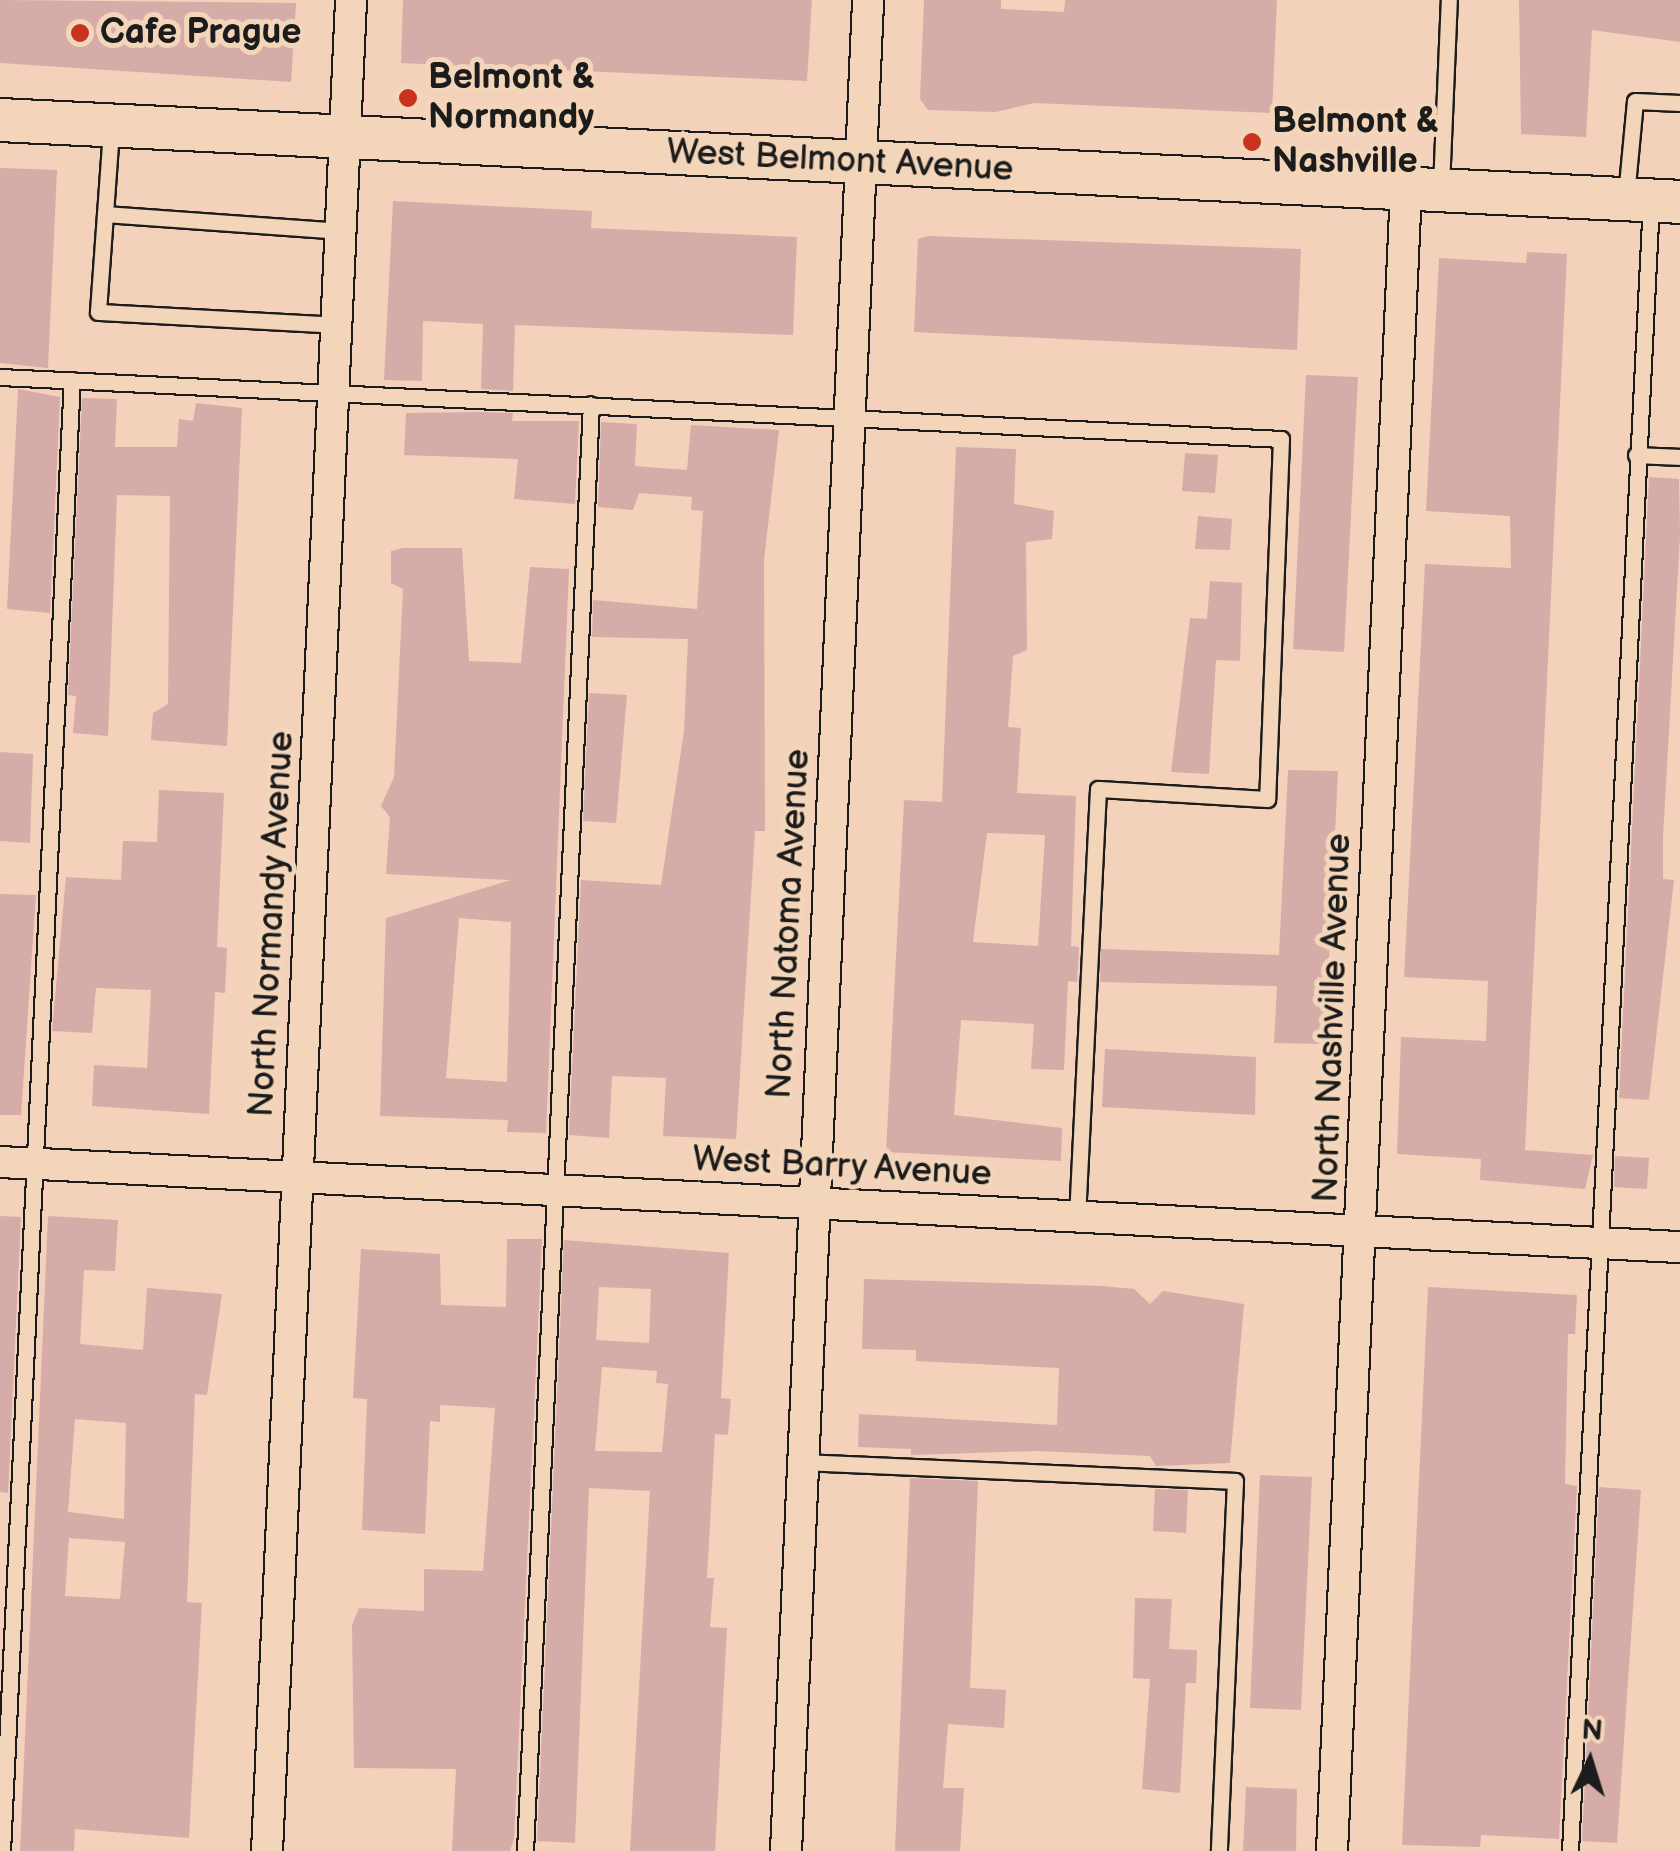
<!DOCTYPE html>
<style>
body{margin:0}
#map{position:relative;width:1680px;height:1851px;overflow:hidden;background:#f4d1bb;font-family:"Balsamiq Sans",sans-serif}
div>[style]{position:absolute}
.building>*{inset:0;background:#d5aca7}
.roads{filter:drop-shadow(2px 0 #1c1c1c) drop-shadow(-2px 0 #1c1c1c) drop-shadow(0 2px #1c1c1c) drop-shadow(0 -2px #1c1c1c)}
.lane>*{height:15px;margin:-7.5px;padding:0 7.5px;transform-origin:7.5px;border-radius:7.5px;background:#f3d5b9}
.street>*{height:30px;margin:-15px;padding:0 15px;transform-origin:15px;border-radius:15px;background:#f3d5b9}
.secondary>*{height:42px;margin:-21px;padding:0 21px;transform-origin:21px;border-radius:21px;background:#f3d5b9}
.dots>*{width:28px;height:28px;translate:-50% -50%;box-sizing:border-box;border:5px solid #f3d5b9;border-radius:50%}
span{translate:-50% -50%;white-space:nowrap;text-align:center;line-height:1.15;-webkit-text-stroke:10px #f3d5b9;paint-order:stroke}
.poi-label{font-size:35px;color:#1c1c1c;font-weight:700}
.left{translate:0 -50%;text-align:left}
.street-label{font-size:35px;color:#1c1c1c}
.north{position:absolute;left:1540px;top:1711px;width:100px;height:100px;-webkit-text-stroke:8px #f3d5b9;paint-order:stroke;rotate:4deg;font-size:28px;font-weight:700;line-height:40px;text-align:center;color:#1c1c1c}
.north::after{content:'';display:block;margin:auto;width:35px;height:45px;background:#1c1c1c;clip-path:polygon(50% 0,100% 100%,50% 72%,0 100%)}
</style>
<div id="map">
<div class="building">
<i style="clip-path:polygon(0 0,296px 3px,291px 82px,0 63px)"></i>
<i style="clip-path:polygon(403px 0,812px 0,807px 81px,401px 63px)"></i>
<i style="clip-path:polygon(924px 0,1001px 0,1001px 9px,1064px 12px,1065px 0,1277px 0,1272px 113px,1034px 103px,996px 112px,928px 110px,920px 99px)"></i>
<i style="clip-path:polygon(1519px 0,1680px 0,1680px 42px,1592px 30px,1586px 137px,1521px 134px)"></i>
<i style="clip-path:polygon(0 168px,57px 170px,48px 368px,0 363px)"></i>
<i style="clip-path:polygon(393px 201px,592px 211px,591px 228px,797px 237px,793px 335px,515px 325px,513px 391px,481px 389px,483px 324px,423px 321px,422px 381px,384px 380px)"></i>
<i style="clip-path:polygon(928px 236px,1301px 249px,1297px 350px,914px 332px,918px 239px)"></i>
<i style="clip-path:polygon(1527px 252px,1567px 254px,1525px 1150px,1593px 1155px,1585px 1189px,1480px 1180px,1481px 1159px,1397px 1154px,1401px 1037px,1486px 1041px,1488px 981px,1404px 977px,1425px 564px,1511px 568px,1510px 516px,1426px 511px,1439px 258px,1526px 263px)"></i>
<i style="clip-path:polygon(1306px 375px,1358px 377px,1344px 652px,1293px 649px)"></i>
<i style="clip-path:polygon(18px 389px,60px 397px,50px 613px,7px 609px)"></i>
<i style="clip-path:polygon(82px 398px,117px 399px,115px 447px,177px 447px,179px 419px,193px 421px,196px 403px,242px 408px,227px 746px,151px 740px,153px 713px,168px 704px,170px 496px,117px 495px,108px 736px,73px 733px,76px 696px,68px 695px)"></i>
<i style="clip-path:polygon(481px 412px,513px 413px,512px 421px,579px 421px,575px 504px,514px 499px,518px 459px,404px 455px,406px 413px)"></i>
<i style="clip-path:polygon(601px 422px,637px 424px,635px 466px,687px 470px,691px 425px,779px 430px,764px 560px,765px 831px,755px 831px,736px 1139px,663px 1136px,666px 1078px,612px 1076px,609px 1138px,569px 1135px,581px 880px,661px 885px,684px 731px,688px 639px,592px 637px,593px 600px,697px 609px,703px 511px,691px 510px,692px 497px,639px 493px,633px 510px,598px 507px)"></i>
<i style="clip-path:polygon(evenodd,956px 447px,1016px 449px,1014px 504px,1054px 511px,1052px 539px,1026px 542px,1027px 650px,1013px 656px,1008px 727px,1021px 728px,1017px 793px,1076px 796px,1071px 946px,1079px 947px,1077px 982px,1068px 981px,1064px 1070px,1031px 1069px,1034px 1024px,961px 1020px,954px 1115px,1062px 1128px,1061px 1161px,886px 1152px,904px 800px,942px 802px,956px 447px,987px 833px,1045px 835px,1038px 946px,973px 942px,987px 833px)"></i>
<i style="clip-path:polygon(1185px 453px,1218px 455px,1215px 493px,1182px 491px)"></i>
<i style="clip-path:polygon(1649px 477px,1679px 479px,1680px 536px,1663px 837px,1663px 879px,1674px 880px,1649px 1100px,1619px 1098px)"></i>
<i style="clip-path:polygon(1198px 516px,1232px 519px,1230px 550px,1195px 549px)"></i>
<i style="clip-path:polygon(evenodd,403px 548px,462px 548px,469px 661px,521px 663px,530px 567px,569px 569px,546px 1133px,507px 1132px,508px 1120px,380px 1116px,386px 918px,511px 880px,386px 874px,390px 817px,381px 806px,394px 777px,403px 589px,391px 583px,391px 551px,403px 548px,459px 918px,511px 922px,507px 1082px,446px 1078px,459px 918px)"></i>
<i style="clip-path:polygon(1210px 581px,1242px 583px,1240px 661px,1216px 660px,1209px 774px,1171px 772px,1190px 618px,1207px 619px)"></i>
<i style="clip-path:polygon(589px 693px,627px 695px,616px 823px,583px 821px)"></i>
<i style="clip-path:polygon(0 752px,33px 754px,30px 843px,0 841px)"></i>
<i style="clip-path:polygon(1288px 770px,1338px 771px,1325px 1044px,1274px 1043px,1277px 986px,1100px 982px,1101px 949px,1279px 955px)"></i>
<i style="clip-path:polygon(159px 790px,224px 793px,217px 947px,227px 948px,225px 993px,215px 992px,209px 1114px,92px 1106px,94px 1065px,147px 1068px,151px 990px,96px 988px,92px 1033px,52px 1031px,66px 877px,121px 880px,123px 841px,157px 842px)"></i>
<i style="clip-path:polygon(0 894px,36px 895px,21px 1115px,0 1115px)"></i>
<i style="clip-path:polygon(1105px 1049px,1256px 1057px,1255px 1115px,1102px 1107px)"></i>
<i style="clip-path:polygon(1615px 1156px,1649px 1158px,1647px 1189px,1614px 1187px)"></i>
<i style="clip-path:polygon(0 1216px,21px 1217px,8px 1493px,0 1492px)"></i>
<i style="clip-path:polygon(evenodd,48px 1216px,118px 1220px,115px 1271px,84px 1270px,80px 1344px,143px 1350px,147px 1288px,222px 1294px,207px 1395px,195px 1394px,187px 1602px,202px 1603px,189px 1838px,75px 1829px,74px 1851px,20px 1851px,48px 1216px,75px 1419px,126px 1423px,124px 1519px,68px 1512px,75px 1419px,48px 1216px,69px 1538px,125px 1542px,120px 1599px,65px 1596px,69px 1538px)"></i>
<i style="clip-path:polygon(507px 1239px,542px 1239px,514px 1839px,510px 1851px,452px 1851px,456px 1769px,354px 1768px,352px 1625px,359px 1608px,424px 1611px,424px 1569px,483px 1571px,495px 1408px,440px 1405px,440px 1422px,430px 1421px,425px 1534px,362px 1530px,367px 1399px,353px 1398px,361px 1249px,440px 1254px,441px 1305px,506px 1307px)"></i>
<i style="clip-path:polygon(evenodd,564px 1240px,729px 1253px,721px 1398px,731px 1399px,728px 1435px,715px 1434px,707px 1578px,714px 1578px,710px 1627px,727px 1628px,715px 1851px,630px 1851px,650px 1491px,589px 1488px,575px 1843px,537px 1841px,564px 1240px,599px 1287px,651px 1289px,649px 1343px,596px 1340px,599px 1287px,564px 1240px,602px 1367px,657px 1371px,656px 1383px,668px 1384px,662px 1452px,595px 1451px,602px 1367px)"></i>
<i style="clip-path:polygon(864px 1279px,1102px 1286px,1134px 1289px,1150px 1304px,1163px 1291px,1244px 1304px,1230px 1463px,1156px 1466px,1150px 1456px,1037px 1451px,911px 1455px,911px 1449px,858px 1447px,859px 1414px,1057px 1425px,1059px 1368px,916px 1361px,916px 1350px,862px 1349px)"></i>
<i style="clip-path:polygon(1428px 1287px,1577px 1295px,1575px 1334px,1568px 1334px,1565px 1484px,1577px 1486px,1559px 1839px,1481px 1835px,1480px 1847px,1402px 1845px)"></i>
<i style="clip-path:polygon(1260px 1475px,1312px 1477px,1301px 1710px,1250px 1708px)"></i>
<i style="clip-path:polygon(910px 1478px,978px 1481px,970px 1688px,1006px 1690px,1004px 1728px,948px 1724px,943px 1788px,964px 1788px,960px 1851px,895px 1851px)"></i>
<i style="clip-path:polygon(1599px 1487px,1641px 1490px,1617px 1843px,1582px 1841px)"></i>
<i style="clip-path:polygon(1155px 1489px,1188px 1490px,1186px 1533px,1153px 1531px)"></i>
<i style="clip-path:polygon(1135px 1598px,1172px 1599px,1169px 1649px,1197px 1650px,1196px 1683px,1186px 1683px,1180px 1793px,1142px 1789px,1150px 1679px,1133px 1678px)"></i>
<i style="clip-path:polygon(1246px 1787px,1297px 1789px,1296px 1851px,1243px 1851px)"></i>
</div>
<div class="roads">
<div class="lane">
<i style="left:111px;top:130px;width:182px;rotate:94.1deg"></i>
<i style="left:98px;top:312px;width:239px;rotate:3.1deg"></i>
<i style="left:1441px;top:187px;width:187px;rotate:-87.6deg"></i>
<i style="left:1626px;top:196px;width:95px;rotate:-84.6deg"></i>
<i style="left:1635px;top:101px;width:45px;rotate:2.5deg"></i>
<i style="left:105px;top:214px;width:237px;rotate:4.1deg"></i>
<i style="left:0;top:377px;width:1282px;rotate:2.77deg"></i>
<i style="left:1281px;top:439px;width:360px;rotate:92.2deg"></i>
<i style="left:1267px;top:799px;width:169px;rotate:-176.6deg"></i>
<i style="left:1098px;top:789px;width:429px;rotate:92.8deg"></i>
<i style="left:1636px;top:455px;width:44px;rotate:2.6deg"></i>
<i style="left:803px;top:1462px;width:432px;rotate:2.5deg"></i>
<i style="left:1235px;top:1481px;width:370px;rotate:92.5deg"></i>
<i style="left:2px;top:1851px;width:1473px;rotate:-87.28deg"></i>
<i style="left:525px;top:1851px;width:1448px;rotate:-87.39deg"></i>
<i style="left:1570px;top:1851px;width:1651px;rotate:-87.19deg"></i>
</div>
<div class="street">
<i style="left:0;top:1162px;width:1682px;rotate:2.9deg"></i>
<i style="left:267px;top:1851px;width:1853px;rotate:-87.4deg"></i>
<i style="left:786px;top:1851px;width:1853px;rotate:-87.46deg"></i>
<i style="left:1332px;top:1851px;width:1664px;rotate:-87.45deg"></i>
</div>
<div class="secondary">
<i style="left:0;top:120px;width:1682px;rotate:2.79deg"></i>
</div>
</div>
<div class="dots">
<i style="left:80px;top:33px;background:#c8321e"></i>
<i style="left:408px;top:98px;background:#c8321e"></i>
<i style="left:1252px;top:142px;background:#c8321e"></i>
</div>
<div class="poi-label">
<span class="left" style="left:100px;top:33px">Cafe Prague</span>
<span class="left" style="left:428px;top:98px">Belmont &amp;<br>Normandy</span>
<span class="left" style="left:1272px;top:142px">Belmont &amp;<br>Nashville</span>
</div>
<div class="street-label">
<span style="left:840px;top:161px;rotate:3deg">West Belmont Avenue</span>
<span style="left:272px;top:924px;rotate:-87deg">North Normandy Avenue</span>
<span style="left:789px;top:924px;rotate:-87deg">North Natoma Avenue</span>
<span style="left:1333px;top:1018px;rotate:-88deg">North Nashville Avenue</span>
<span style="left:842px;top:1167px;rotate:3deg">West Barry Avenue</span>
</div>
<div class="north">N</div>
</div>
